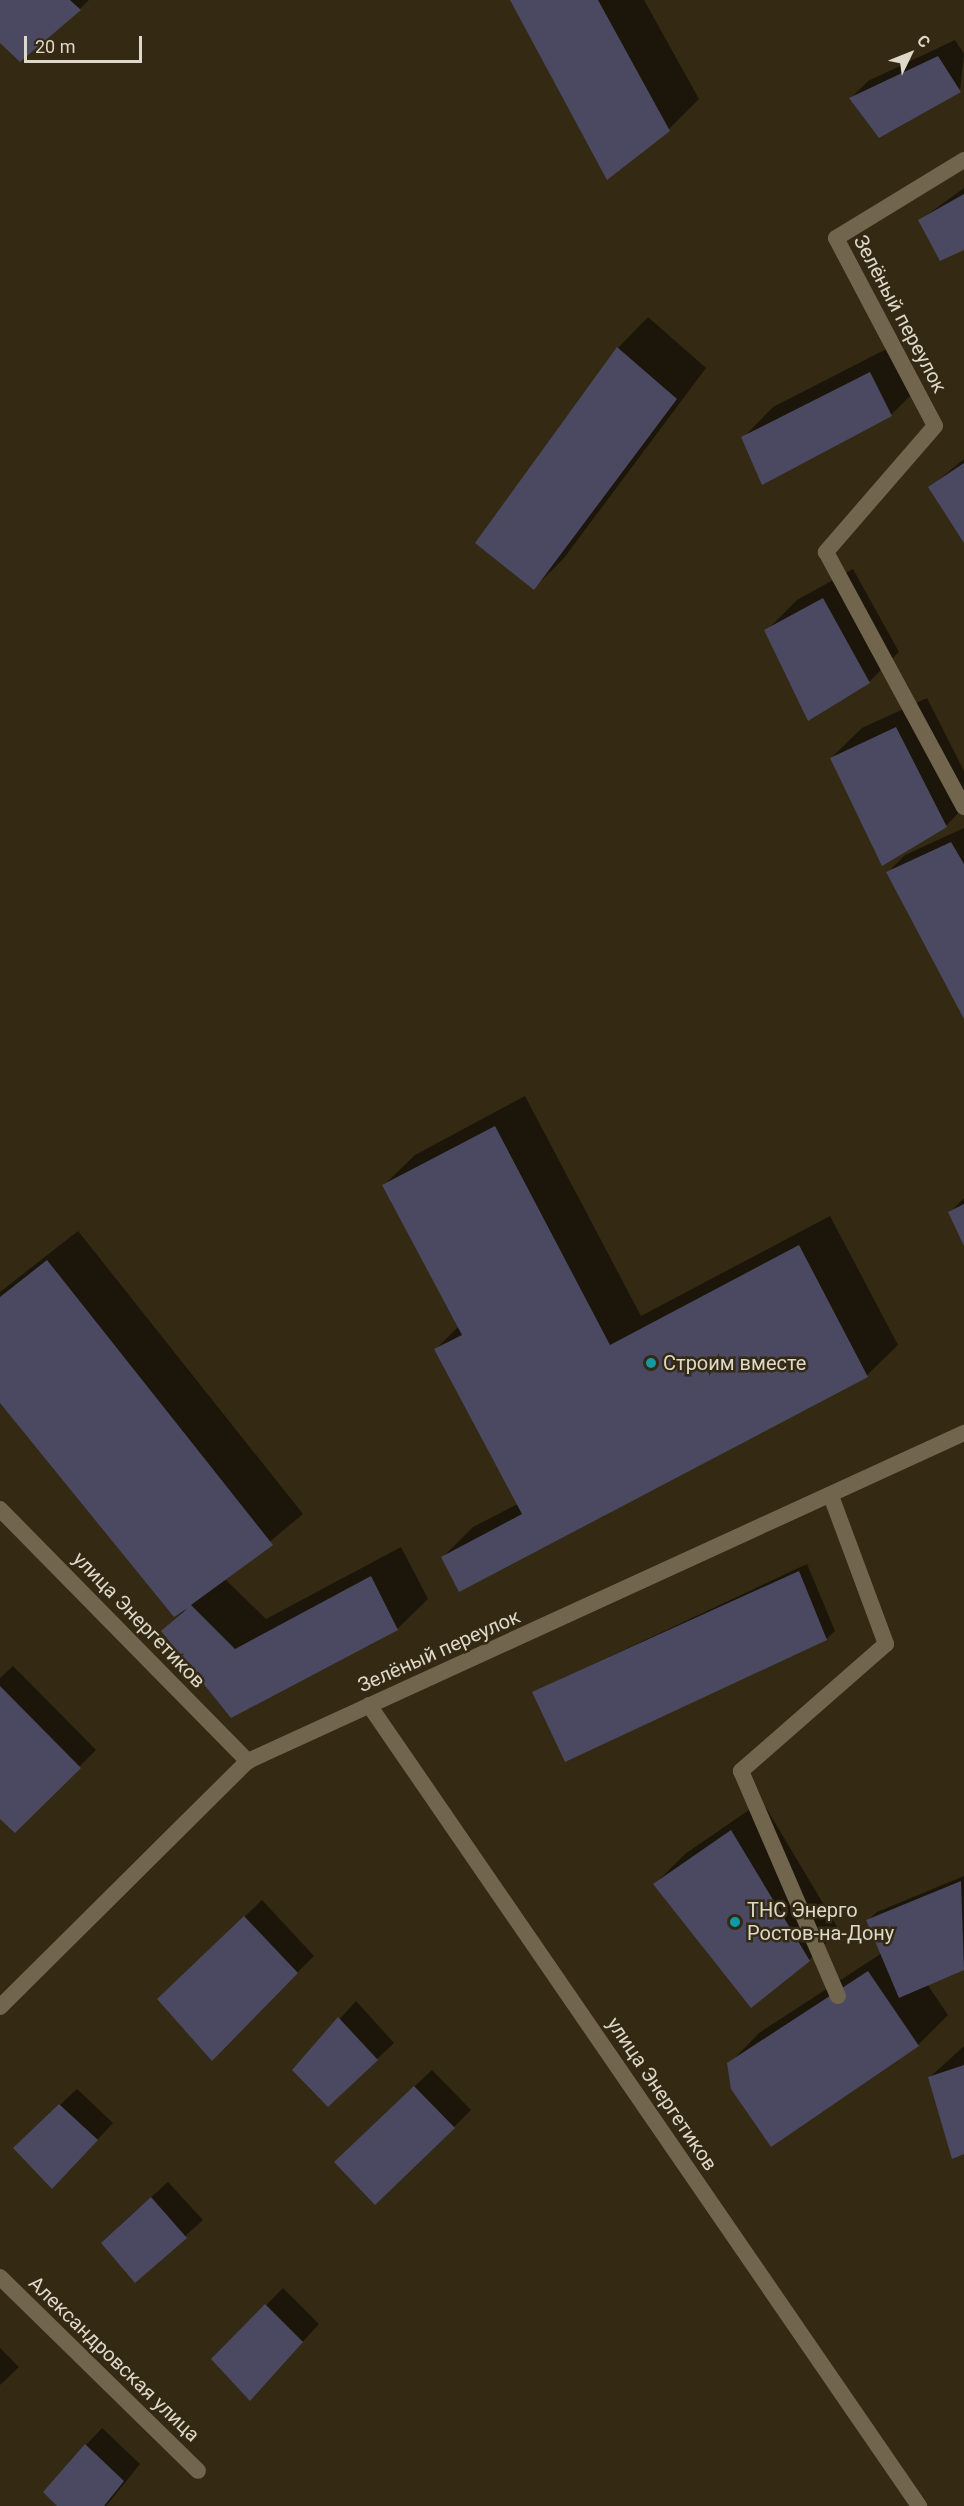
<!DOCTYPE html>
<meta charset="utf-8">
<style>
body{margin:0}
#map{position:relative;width:964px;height:2506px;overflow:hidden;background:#342913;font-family:Roboto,sans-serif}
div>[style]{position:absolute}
.shadow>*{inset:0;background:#0007}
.building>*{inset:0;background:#4a4961}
.service>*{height:16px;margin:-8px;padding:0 8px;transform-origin:8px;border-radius:8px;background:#71654d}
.minor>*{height:16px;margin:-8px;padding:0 8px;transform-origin:8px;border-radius:8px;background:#71654d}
.dots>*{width:16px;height:16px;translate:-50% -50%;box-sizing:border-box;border:3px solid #342913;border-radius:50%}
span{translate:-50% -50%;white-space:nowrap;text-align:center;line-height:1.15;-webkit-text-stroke:5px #342913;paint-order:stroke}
.street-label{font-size:20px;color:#ded8ca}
.poi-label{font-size:20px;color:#ded8ca}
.left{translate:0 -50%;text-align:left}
.north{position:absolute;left:880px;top:24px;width:60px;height:60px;-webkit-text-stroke:4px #342913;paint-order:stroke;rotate:47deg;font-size:16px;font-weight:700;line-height:24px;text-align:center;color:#ded8ca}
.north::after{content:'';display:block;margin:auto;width:21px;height:27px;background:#ded8ca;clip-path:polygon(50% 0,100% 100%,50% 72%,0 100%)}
.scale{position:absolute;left:24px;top:36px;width:118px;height:27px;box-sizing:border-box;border:3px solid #ded8ca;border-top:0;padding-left:8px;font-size:18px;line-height:21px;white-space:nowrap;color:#ded8ca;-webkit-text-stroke:4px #342913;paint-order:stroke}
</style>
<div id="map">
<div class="shadow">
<i style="clip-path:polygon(0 0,89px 0,80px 9px,0 41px)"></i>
<i style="clip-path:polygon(511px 0,644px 0,699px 99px,669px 129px)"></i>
<i style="clip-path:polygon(955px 40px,964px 54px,960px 91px,851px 98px,868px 81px)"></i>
<i style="clip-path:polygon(964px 188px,964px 249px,920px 220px)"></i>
<i style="clip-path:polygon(648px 317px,706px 368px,564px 558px,534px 588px,477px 543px,618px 348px)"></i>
<i style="clip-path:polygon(900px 342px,921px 385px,891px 415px,743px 438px,773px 407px)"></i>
<i style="clip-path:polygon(964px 459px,964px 540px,930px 487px)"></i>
<i style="clip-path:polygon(853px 569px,899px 652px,869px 682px,766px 631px,797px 600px)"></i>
<i style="clip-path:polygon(927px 698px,964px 771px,964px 807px,946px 826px,831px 758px,862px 728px)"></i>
<i style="clip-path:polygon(964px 828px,964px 1016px,888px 872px,905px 855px)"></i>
<i style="clip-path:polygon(525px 1096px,641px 1316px,830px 1216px,898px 1345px,867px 1375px,460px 1590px,443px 1557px,473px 1527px,518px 1504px,436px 1349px,459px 1326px,384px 1185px,415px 1155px)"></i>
<i style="clip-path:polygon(964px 1198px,964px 1243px,950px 1212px)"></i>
<i style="clip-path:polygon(78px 1231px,303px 1514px,225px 1579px,266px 1619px,401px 1547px,428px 1599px,397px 1629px,231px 1716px,163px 1631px,181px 1613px,0 1400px,0 1292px)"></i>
<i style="clip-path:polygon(807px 1564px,835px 1631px,826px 1639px,534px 1692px)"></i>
<i style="clip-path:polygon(13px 1666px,96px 1750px,15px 1831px,0 1816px,0 1678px)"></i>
<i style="clip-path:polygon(762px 1801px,839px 1930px,809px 1960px,655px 1884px,685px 1854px)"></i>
<i style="clip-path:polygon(964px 1876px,964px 1969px,927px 1984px,948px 2015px,918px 2045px,729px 2064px,759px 2033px,882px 1953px,868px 1920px,877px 1912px)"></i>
<i style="clip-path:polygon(262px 1900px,314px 1956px,212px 2058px,176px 1982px)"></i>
<i style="clip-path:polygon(356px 2001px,394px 2043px,328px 2105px,294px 2070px)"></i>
<i style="clip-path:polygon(964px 2046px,964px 2153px,929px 2078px)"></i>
<i style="clip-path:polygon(432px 2070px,471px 2110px,454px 2127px,353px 2145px)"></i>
<i style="clip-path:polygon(77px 2089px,113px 2123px,69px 2170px,32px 2131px)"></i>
<i style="clip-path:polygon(168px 2182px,203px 2220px,135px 2281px,119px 2226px)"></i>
<i style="clip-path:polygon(283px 2288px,319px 2324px,250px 2399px,213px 2359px)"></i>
<i style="clip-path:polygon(0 2348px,19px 2367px,0 2385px)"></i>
<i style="clip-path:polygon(102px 2428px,140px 2464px,106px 2506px,60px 2506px,86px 2445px)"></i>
</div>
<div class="building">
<i style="clip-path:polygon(0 0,70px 0,81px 10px,20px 62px,0 43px)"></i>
<i style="clip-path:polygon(510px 0,598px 0,670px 131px,607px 180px)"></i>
<i style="clip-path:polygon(938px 56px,961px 92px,879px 138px,849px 98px)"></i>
<i style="clip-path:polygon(964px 194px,964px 250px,940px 261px,918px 220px)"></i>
<i style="clip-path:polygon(617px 347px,677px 399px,534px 590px,475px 543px)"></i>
<i style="clip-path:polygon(870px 372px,892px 416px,762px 485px,741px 437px)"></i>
<i style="clip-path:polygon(964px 463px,964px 543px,928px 487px)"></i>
<i style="clip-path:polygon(823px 598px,870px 683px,808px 721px,764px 630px)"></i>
<i style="clip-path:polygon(896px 727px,947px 827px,882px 866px,830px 758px)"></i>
<i style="clip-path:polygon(951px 842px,964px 864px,964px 1019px,886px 872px)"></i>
<i style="clip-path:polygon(495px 1126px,610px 1345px,799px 1245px,868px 1377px,459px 1592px,441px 1557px,522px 1514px,434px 1349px,462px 1335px,382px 1185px)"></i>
<i style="clip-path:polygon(964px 1204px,964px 1246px,948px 1212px)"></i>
<i style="clip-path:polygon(47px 1260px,273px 1545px,191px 1605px,235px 1649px,371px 1576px,398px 1630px,231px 1718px,161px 1631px,188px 1608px,174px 1617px,0 1403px,0 1297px)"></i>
<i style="clip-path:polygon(799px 1571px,827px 1640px,565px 1762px,532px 1692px)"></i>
<i style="clip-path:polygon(0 1686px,81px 1768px,15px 1833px,0 1819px)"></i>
<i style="clip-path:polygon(731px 1830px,810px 1961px,751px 2008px,653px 1884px)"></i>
<i style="clip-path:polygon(961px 1881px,964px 1970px,899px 1998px,866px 1920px)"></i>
<i style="clip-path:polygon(244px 1916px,298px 1973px,212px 2061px,157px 1999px)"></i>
<i style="clip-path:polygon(868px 1971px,919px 2046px,771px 2147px,731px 2089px,727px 2063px)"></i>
<i style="clip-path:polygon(338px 2017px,378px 2060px,328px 2107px,292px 2070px)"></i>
<i style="clip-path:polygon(964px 2065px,964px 2154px,952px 2159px,928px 2077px)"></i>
<i style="clip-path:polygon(414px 2086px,455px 2128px,375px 2205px,334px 2162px)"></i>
<i style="clip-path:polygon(59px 2104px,98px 2140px,52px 2189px,13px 2148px)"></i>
<i style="clip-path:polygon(151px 2197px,187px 2238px,135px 2283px,101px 2243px)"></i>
<i style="clip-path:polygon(265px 2304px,303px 2342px,250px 2401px,211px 2359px)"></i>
<i style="clip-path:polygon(85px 2444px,124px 2481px,104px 2506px,57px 2506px,43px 2492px)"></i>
</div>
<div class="service">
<i style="left:831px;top:1496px;width:158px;rotate:69.6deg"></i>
<i style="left:886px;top:1644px;width:193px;rotate:138.8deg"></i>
<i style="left:741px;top:1771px;width:245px;rotate:66.7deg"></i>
</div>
<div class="minor">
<i style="left:964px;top:160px;width:150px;rotate:148.6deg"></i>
<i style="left:836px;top:238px;width:212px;rotate:62.2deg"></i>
<i style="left:935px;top:426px;width:167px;rotate:130.9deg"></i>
<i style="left:826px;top:552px;width:290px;rotate:61.6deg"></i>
<i style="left:0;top:1509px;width:354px;rotate:45.5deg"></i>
<i style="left:369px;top:1705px;width:972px;rotate:55.52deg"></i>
<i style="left:0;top:2007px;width:349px;rotate:-44.8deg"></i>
<i style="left:248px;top:1761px;width:788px;rotate:-24.61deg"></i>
<i style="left:0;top:2277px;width:277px;rotate:44.4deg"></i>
</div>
<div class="dots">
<i style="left:651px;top:1363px;background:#0f9aa8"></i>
<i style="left:735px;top:1922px;background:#0f9aa8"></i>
</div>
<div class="street-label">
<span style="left:900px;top:314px;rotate:62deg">Зелёный переулок</span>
<span style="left:139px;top:1620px;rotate:46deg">улица Энергетиков</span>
<span style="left:439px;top:1651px;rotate:-24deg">Зелёный переулок</span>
<span style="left:662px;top:2094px;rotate:56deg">улица Энергетиков</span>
<span style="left:114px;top:2359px;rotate:44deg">Александровская улица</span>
</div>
<div class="poi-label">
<span class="left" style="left:663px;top:1363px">Строим вместе</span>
<span class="left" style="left:747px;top:1922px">ТНС Энерго<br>Ростов-на-Дону</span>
</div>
<div class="north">С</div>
<div class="scale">20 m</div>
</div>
